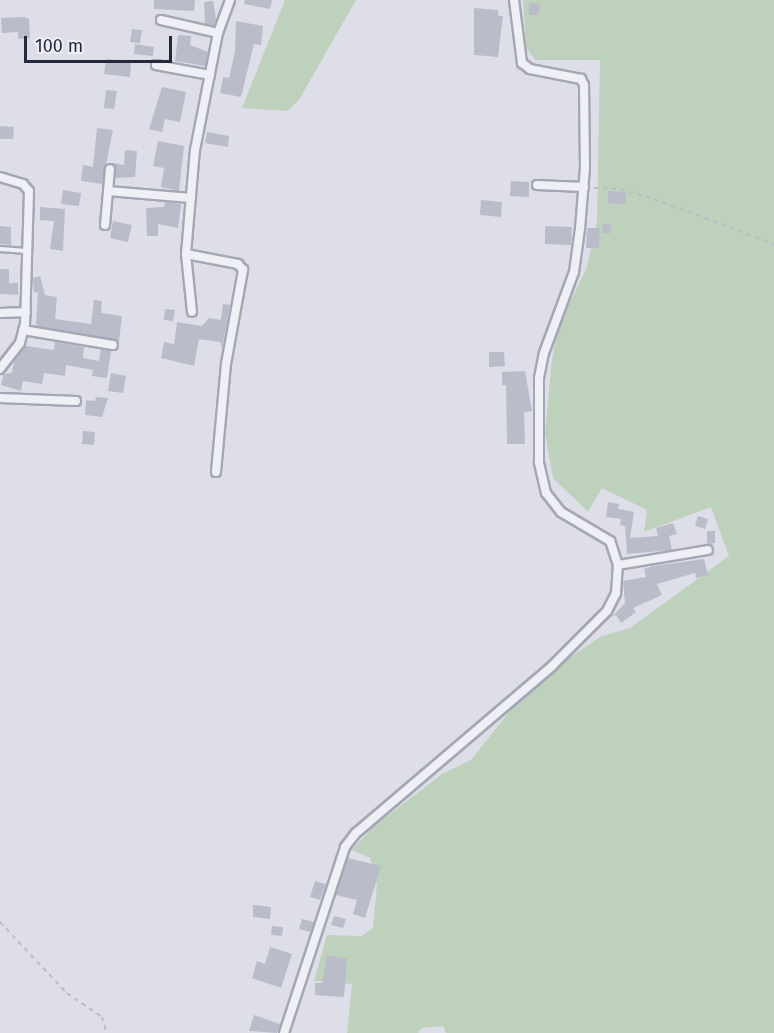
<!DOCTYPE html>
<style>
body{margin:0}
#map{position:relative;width:774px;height:1033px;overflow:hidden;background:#dddee7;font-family:"Fira Sans",sans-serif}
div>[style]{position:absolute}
.green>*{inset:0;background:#bdd1bd}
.building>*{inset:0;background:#babcca}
.path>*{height:1.5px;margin-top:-0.75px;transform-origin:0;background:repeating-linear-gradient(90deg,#bbbcc5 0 4.5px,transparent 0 9px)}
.roads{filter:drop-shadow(2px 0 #a6a7b4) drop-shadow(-2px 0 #a6a7b4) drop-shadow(0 2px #a6a7b4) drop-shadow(0 -2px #a6a7b4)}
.service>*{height:4px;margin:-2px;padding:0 2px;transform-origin:2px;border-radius:2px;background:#eff0f5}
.minor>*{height:8px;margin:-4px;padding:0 4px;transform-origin:4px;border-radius:4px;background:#eff0f5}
span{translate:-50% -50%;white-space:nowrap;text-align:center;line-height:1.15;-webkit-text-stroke:6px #ecedf5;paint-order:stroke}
.scale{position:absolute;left:24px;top:36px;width:148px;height:27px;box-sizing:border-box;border:3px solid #26283e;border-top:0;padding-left:8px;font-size:18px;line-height:21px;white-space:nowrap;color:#26283e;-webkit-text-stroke:4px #ecedf5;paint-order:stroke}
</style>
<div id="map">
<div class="green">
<i style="clip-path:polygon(285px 0,356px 0,299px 100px,287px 111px,242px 108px)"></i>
<i style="clip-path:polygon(523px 0,774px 0,774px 1033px,446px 1033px,443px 1026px,422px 1028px,418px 1033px,347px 1033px,352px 984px,314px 981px,327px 935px,362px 936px,373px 928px,377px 884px,370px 858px,352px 850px,373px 827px,442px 774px,471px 760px,509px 712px,561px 663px,602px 636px,630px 628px,729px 556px,711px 507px,644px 532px,647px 510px,602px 488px,588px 512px,553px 478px,545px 433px,552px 359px,559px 325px,587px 267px,597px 222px,600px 60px,535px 60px,526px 47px)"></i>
</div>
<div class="building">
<i style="clip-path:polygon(154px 0,195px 0,194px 11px,154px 9px)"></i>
<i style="clip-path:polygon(245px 0,272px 0,270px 9px,244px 4px)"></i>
<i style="clip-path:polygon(213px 1px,216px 19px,214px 26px,205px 24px,204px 2px)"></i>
<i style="clip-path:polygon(529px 3px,540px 4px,539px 15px,529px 15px)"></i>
<i style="clip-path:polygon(474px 8px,498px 10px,498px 16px,503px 16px,498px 57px,474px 55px)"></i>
<i style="clip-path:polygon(25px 17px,29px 19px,30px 38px,18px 39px,18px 32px,2px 33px,1px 18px)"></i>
<i style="clip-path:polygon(236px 21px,263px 26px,261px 45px,254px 44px,241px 97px,220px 93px,223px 77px,229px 78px,235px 52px)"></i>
<i style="clip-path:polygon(132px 29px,142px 30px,140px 43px,130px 42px)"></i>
<i style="clip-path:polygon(178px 35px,191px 36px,190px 45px,208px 52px,205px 66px,175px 61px)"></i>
<i style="clip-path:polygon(135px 44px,154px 47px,153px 56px,134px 54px)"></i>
<i style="clip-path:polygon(106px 59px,131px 61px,130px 77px,104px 74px)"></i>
<i style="clip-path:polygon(162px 87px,186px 92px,180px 122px,165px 119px,162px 132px,149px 129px)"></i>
<i style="clip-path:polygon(106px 90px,117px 91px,114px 109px,104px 108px)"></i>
<i style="clip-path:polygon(0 126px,14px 127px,13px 139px,0 139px)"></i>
<i style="clip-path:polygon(97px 128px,113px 130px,102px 184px,81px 181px,83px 165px,93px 167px)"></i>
<i style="clip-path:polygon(207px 132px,229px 136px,228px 147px,205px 143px)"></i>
<i style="clip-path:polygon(158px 141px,184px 146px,179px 191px,161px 187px,164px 168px,153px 166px)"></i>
<i style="clip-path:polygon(125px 150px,137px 151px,135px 177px,116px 178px,113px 163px,124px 165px)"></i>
<i style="clip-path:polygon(511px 181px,529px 182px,529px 197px,510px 196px)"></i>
<i style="clip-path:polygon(63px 190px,81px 193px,79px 206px,61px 204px)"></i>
<i style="clip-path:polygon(608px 191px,626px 192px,626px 204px,608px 203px)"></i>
<i style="clip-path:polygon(481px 200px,502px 202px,501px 217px,480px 215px)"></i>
<i style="clip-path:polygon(165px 202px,181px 204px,178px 228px,158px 224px,158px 236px,147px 236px,146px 208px,164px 207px)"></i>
<i style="clip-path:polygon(40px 207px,65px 209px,63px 251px,50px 249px,54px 221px,40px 220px)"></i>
<i style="clip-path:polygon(113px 221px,132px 225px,128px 242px,110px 238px)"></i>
<i style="clip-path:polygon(603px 224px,611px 225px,611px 233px,603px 233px)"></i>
<i style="clip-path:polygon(0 226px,11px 227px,11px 245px,0 244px)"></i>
<i style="clip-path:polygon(545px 226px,572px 227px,571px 245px,545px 244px)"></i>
<i style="clip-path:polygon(587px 228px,600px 228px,599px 248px,586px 248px)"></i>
<i style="clip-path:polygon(0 269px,9px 269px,9px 283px,18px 283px,18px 295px,0 294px)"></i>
<i style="clip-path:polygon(40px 276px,45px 295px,57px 297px,55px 319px,91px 324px,94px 300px,102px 301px,101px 313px,122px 316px,119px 341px,36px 326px,38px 292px,34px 293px,33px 278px)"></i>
<i style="clip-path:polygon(223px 304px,230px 305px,222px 348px,220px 342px,199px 339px,194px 366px,161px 358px,164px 342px,174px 344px,177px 322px,202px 326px,209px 318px,221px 320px)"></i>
<i style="clip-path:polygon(165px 309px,175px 310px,173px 321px,164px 320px)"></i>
<i style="clip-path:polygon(55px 342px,84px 347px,83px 358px,99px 361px,101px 349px,111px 351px,107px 378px,92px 376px,93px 370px,66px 365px,65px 376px,44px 373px,42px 384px,23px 381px,21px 391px,1px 385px,4px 374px,12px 373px,14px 361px,26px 346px,54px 350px)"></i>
<i style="clip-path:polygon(489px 352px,504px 352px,505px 366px,489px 367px)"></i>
<i style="clip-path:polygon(525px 371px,532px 411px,524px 412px,525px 444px,507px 444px,506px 385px,502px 385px,502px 372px)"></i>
<i style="clip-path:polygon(111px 373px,126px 376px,123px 393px,108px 391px)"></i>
<i style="clip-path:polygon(96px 397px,108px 398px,102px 417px,85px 415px,86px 400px,95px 401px)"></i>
<i style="clip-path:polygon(83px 431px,95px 432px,94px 445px,82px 444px)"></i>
<i style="clip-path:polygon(608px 502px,619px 504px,618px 509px,634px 512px,630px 538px,658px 536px,656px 528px,673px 523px,677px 534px,669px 536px,672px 550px,627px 554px,625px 526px,620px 525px,621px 519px,606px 517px)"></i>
<i style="clip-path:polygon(698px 516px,708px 519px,705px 529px,695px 526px)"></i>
<i style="clip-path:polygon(707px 531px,715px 531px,715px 543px,707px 544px)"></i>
<i style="clip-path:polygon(704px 559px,708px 575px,696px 578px,695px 573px,657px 584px,662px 595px,633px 608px,636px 612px,621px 623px,616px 615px,612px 617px,625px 603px,623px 581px,646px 577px,644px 569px,653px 566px)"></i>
<i style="clip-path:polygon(348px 858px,381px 866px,365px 918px,353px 914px,357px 900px,336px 895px)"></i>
<i style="clip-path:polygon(315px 881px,326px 884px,320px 900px,310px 897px)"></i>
<i style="clip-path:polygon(253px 905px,271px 907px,270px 919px,253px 917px)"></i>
<i style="clip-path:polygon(334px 916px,346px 919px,343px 928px,331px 925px)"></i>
<i style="clip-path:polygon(302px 919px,314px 922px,310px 932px,299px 929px)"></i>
<i style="clip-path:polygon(272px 926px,283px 927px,282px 936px,271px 935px)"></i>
<i style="clip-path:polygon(270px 947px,292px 954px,281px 988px,252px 978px,257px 961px,265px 964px)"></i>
<i style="clip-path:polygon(327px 955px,347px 959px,344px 997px,315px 995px,315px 983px,322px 983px)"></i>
<i style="clip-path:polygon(254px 1015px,280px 1024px,277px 1033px,249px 1031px)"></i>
</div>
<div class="path">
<i style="left:594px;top:188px;width:26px;rotate:2deg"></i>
<i style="left:620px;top:189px;width:35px;rotate:16deg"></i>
<i style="left:654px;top:199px;width:128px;rotate:20.6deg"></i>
<i style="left:0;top:922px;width:98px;rotate:46.7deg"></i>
<i style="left:67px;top:993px;width:42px;rotate:34.4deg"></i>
<i style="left:102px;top:1017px;width:17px;rotate:73deg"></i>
</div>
<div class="roads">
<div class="service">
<i style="left:0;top:249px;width:27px;rotate:4deg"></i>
</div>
<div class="minor">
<i style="left:161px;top:20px;width:58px;rotate:12.8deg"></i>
<i style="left:156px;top:65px;width:55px;rotate:10.5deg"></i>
<i style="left:0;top:177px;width:24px;rotate:17deg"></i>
<i style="left:23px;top:184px;width:9px;rotate:49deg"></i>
<i style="left:29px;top:191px;width:133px;rotate:91.7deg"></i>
<i style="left:25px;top:324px;width:20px;rotate:105deg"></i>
<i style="left:20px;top:343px;width:33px;rotate:128deg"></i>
<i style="left:537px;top:185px;width:47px;rotate:2.4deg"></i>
<i style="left:108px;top:191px;width:83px;rotate:4.8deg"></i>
<i style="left:105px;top:225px;width:56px;rotate:-84.9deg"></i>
<i style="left:186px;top:254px;width:58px;rotate:84.1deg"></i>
<i style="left:0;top:313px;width:26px;rotate:-2deg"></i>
<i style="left:23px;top:330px;width:91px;rotate:9.5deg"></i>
<i style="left:0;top:398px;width:76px;rotate:2.3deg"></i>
<i style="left:216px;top:472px;width:108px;rotate:-84.7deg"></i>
<i style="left:226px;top:364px;width:96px;rotate:-79.7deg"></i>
<i style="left:243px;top:270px;width:8px;rotate:-130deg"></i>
<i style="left:238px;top:264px;width:53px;rotate:-169.1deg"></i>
<i style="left:186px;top:254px;width:104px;rotate:-85.1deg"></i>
<i style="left:195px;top:150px;width:119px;rotate:-78.9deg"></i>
<i style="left:218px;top:33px;width:35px;rotate:-70deg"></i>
<i style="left:618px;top:565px;width:91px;rotate:-9.5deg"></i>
<i style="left:284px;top:1033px;width:196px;rotate:-71.8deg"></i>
<i style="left:345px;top:847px;width:18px;rotate:-52deg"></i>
<i style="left:356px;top:833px;width:257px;rotate:-40.4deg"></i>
<i style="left:552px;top:666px;width:78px;rotate:-45deg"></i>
<i style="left:607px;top:611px;width:20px;rotate:-63deg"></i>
<i style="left:616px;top:593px;width:28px;rotate:-86deg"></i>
<i style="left:618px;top:565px;width:25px;rotate:-108deg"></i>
<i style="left:610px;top:541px;width:57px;rotate:-149.4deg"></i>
<i style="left:561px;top:512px;width:24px;rotate:-128deg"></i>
<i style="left:546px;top:493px;width:32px;rotate:-103deg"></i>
<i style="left:539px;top:462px;width:84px;rotate:-90deg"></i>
<i style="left:539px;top:378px;width:25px;rotate:-79deg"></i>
<i style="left:544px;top:353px;width:86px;rotate:-69.7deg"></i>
<i style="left:574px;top:272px;width:43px;rotate:-82.1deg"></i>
<i style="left:580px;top:229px;width:62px;rotate:-85.4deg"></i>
<i style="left:585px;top:167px;width:82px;rotate:-90.7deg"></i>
<i style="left:584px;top:85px;width:7px;rotate:-117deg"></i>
<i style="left:581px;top:79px;width:52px;rotate:-168.9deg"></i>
<i style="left:530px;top:69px;width:10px;rotate:-143deg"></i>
<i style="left:522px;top:63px;width:64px;rotate:-97.2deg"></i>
</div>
</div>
<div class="scale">100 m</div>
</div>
